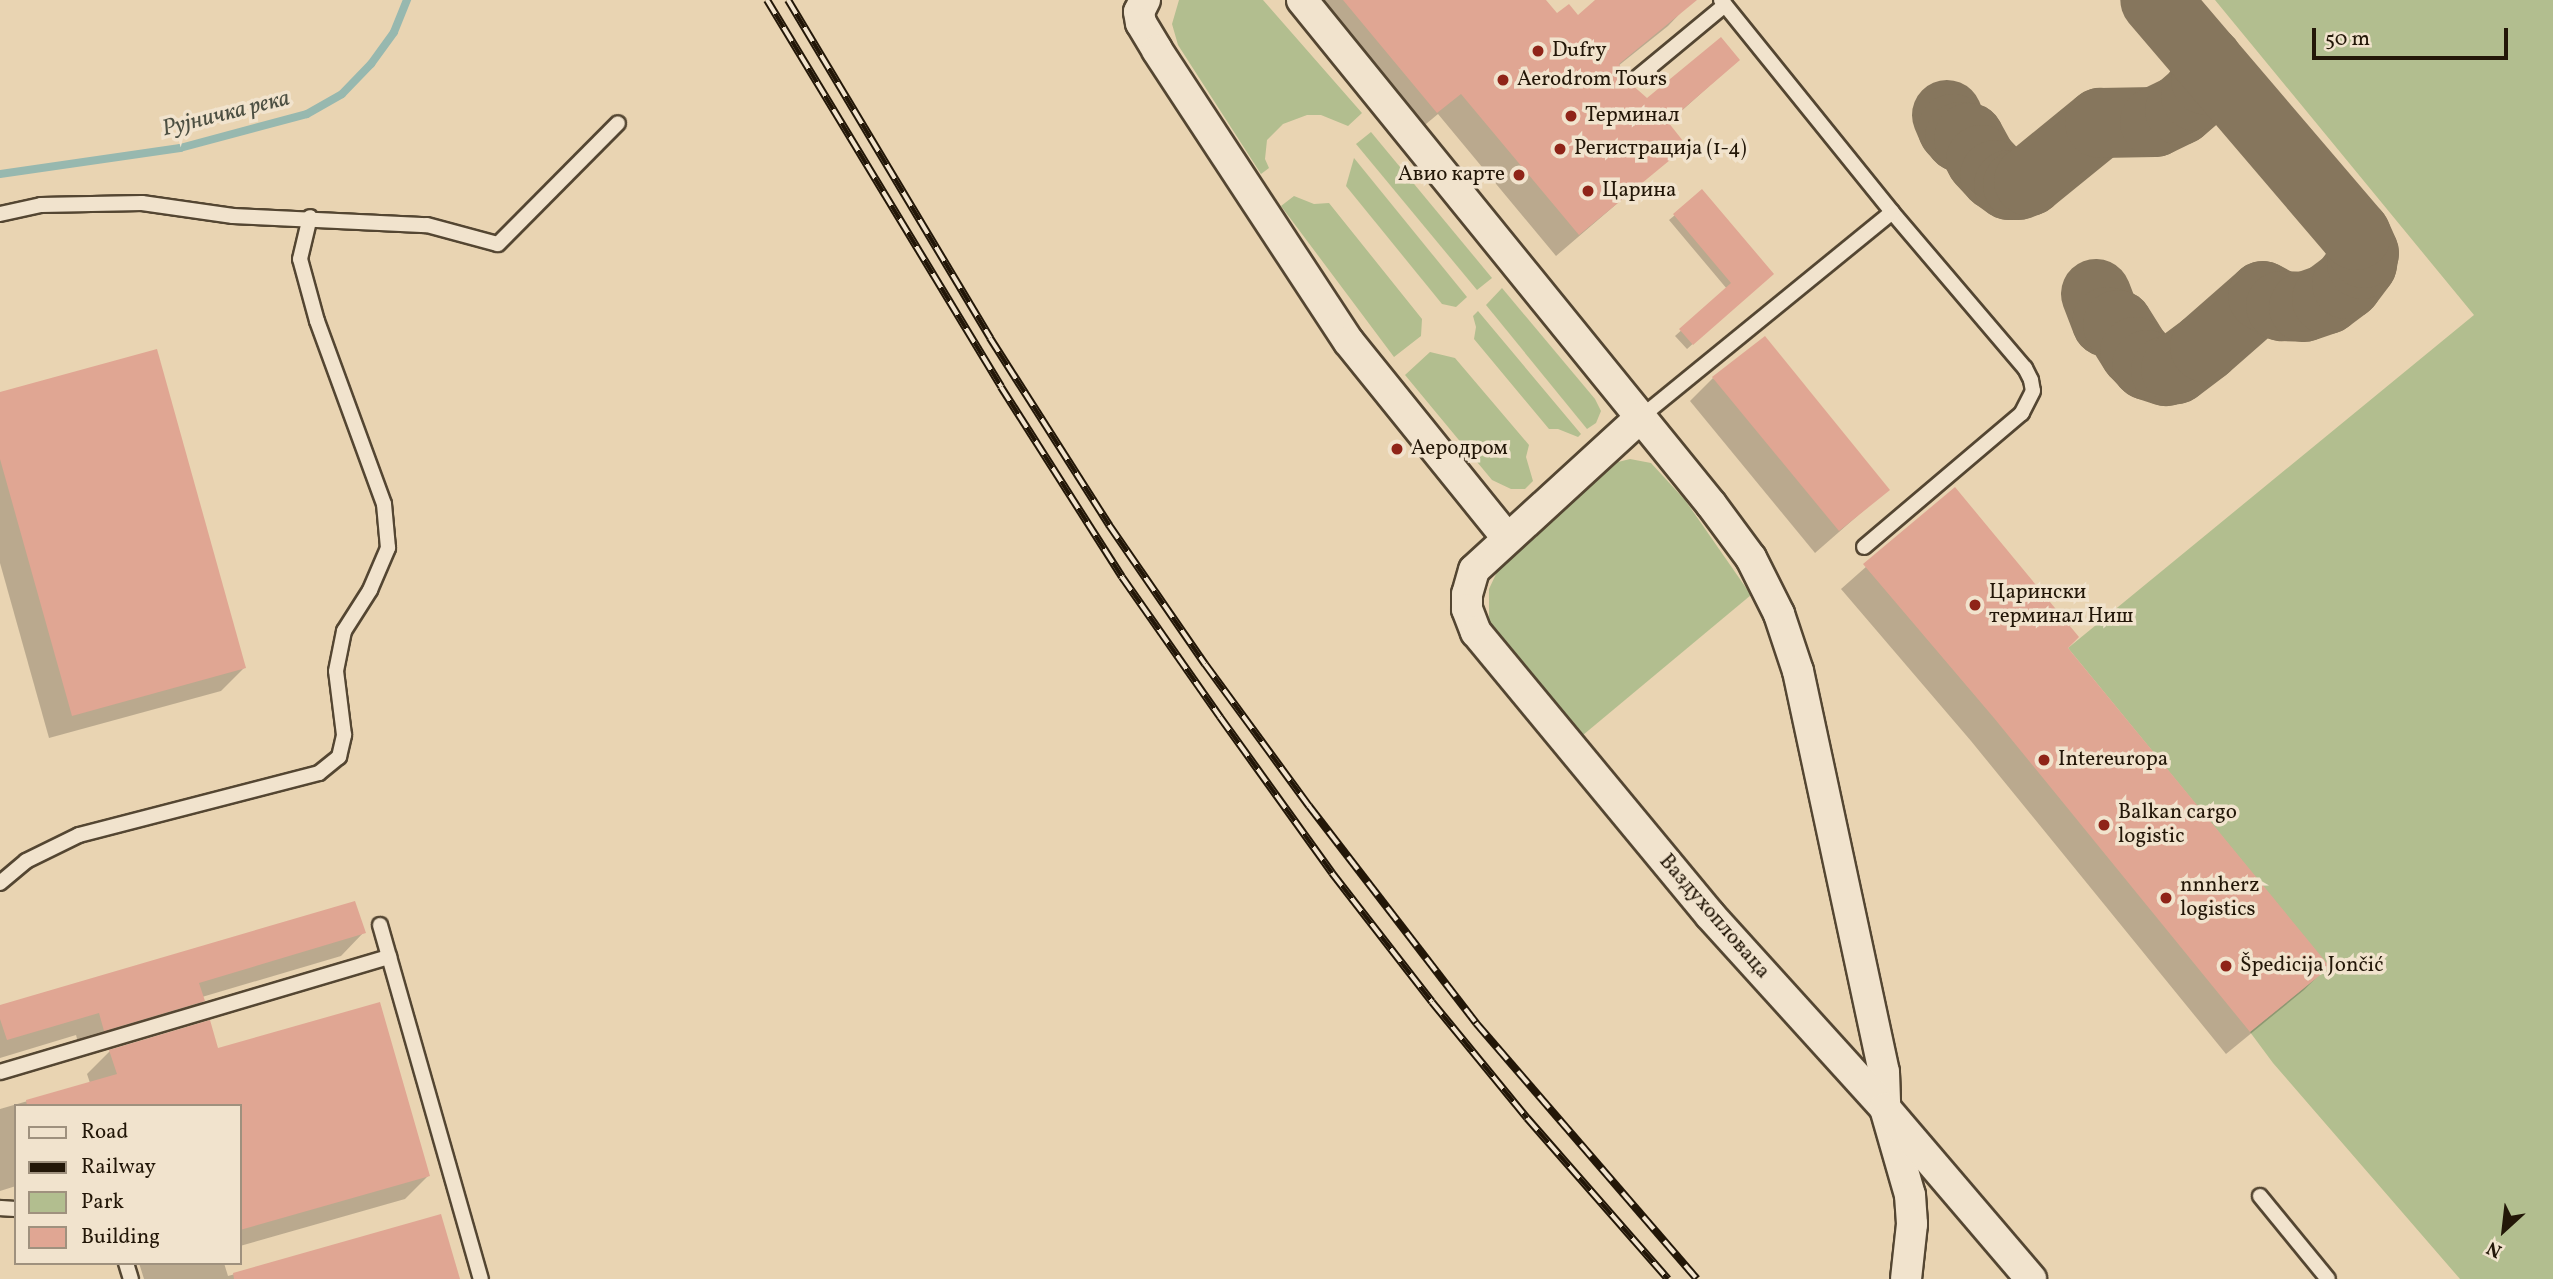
<!DOCTYPE html>
<meta charset="utf-8">
<style>
body{margin:0}
#map{position:relative;width:2553px;height:1279px;overflow:hidden;background:#e9d4b2;font-family:Vollkorn,serif}
div>[style]{position:absolute}
.green>*{inset:0;background:#b2be8f}
.shadow>*{inset:0;background:#0003}
.stream>*{height:8px;margin:-4px;padding:0 4px;transform-origin:4px;border-radius:4px;background:#97b8af}
.taxiway>*{height:70px;margin:-35px;padding:0 35px;transform-origin:35px;border-radius:35px;background:#86765d}
.building>*{inset:0;background:#e0a693}
.roads{filter:drop-shadow(2px 0 #544632) drop-shadow(-2px 0 #544632) drop-shadow(0 2px #544632) drop-shadow(0 -2px #544632)}
.lane>*{height:14px;margin:-7px;padding:0 7px;transform-origin:7px;border-radius:7px;background:#f1e3cd}
.street>*{height:30px;margin:-15px;padding:0 15px;transform-origin:15px;border-radius:15px;background:#f1e3cd}
.rail>*{height:8px;margin-top:-4px;transform-origin:0;background:repeating-linear-gradient(90deg,#f1e3cd 0 16px,#231708 0 32px);box-sizing:border-box;border-block:2px solid #231708}
.dots>*{width:19px;height:19px;translate:-50% -50%;box-sizing:border-box;border:4px solid #f1e3cd;border-radius:50%}
span{translate:-50% -50%;white-space:nowrap;text-align:center;line-height:1.15;-webkit-text-stroke:7px #f1e3cd;paint-order:stroke}
.poi-label{font-size:21px;color:#231708}
.left{translate:0 -50%;text-align:left}
.right{translate:-100% -50%;text-align:right}
.street-label{font-size:21px;color:#231708}
.water-label{font-size:23px;color:#4c4f42;font-style:italic}
.legend{position:absolute;left:14px;top:1104px;width:228px;height:161px;box-sizing:border-box;background:#f1e3cd;border:2px solid #9f917e;margin:0;padding:9px 12px;list-style:none;font-size:21px;color:#231708}
.legend li{display:flex;align-items:center;gap:14px;height:35px}
.legend b{width:35px;border:2px solid #9f917e}
.north{position:absolute;left:2469px;top:1195px;width:70px;height:70px;-webkit-text-stroke:5px #f1e3cd;paint-order:stroke;rotate:207deg;font-size:19px;font-weight:700;line-height:28px;text-align:center;color:#231708}
.north::after{content:'';display:block;margin:auto;width:24px;height:32px;background:#231708;clip-path:polygon(50% 0,100% 100%,50% 72%,0 100%)}
.scale{position:absolute;left:2312px;top:28px;width:196px;height:32px;box-sizing:border-box;border:4px solid #231708;border-top:0;padding-left:9px;font-size:21px;line-height:24px;white-space:nowrap;color:#231708;-webkit-text-stroke:5px #f1e3cd;paint-order:stroke}
</style>
<div id="map">
<div class="green">
<i style="clip-path:polygon(1179px 0,1263px 0,1362px 113px,1348px 126px,1321px 115px,1307px 115px,1283px 124px,1267px 140px,1265px 159px,1269px 168px,1261px 174px,1178px 45px,1172px 24px)"></i>
<i style="clip-path:polygon(2215px 0,2553px 0,2553px 1279px,2460px 1279px,2273px 1063px,2250px 1032px,2329px 967px,2068px 648px,2474px 315px)"></i>
<i style="clip-path:polygon(1371px 132px,1492px 278px,1477px 290px,1356px 144px)"></i>
<i style="clip-path:polygon(1354px 158px,1467px 297px,1456px 307px,1442px 304px,1346px 186px)"></i>
<i style="clip-path:polygon(1294px 196px,1314px 204px,1329px 203px,1422px 319px,1421px 336px,1394px 357px,1281px 206px)"></i>
<i style="clip-path:polygon(1502px 288px,1595px 399px,1601px 411px,1596px 423px,1587px 429px,1486px 305px)"></i>
<i style="clip-path:polygon(1478px 311px,1581px 434px,1578px 437px,1558px 429px,1549px 429px,1474px 339px,1476px 327px,1473px 316px)"></i>
<i style="clip-path:polygon(1430px 352px,1455px 358px,1529px 445px,1526px 457px,1533px 481px,1525px 489px,1511px 489px,1492px 480px,1405px 375px)"></i>
<i style="clip-path:polygon(1630px 459px,1651px 463px,1685px 500px,1751px 595px,1577px 740px,1493px 637px,1489px 621px,1489px 589px,1496px 574px,1506px 561px,1618px 462px)"></i>
</div>
<div class="shadow">
<i style="clip-path:polygon(1302px 0,1544px 0,1557px 16px,1577px 17px,1598px 0,1687px 0,1690px 3px,1668px 26px,1618px 66px,1629px 84px,1647px 101px,1738px 60px,1667px 124px,1684px 146px,1556px 256px,1438px 114px,1414px 134px)"></i>
<i style="clip-path:polygon(1675px 215px,1766px 279px,1687px 349px,1675px 336px,1727px 289px,1669px 220px)"></i>
<i style="clip-path:polygon(1713px 378px,1887px 490px,1815px 553px,1690px 401px)"></i>
<i style="clip-path:polygon(0 394px,244px 668px,221px 691px,49px 738px,0 563px)"></i>
<i style="clip-path:polygon(1954px 489px,2066px 648px,2327px 967px,2304px 990px,2226px 1054px,1971px 741px,1841px 589px)"></i>
<i style="clip-path:polygon(364px 932px,341px 956px,202px 997px,203px 1001px,180px 1024px,81px 1053px,76px 1035px,0 1058px,0 1007px)"></i>
<i style="clip-path:polygon(217px 1050px,428px 1176px,405px 1199px,240px 1246px,240px 1106px,16px 1106px,16px 1186px,0 1191px,0 1109px,90px 1083px,87px 1074px,110px 1051px)"></i>
<i style="clip-path:polygon(440px 1216px,458px 1279px,144px 1279px,139px 1263px,224px 1263px,228px 1276px)"></i>
</div>
<div class="stream">
<i style="left:0;top:174px;width:182px;rotate:-8.2deg"></i>
<i style="left:180px;top:148px;width:131px;rotate:-15deg"></i>
<i style="left:307px;top:114px;width:40px;rotate:-29.7deg"></i>
<i style="left:342px;top:94px;width:42px;rotate:-46deg"></i>
<i style="left:371px;top:64px;width:39px;rotate:-54deg"></i>
<i style="left:394px;top:32px;width:35px;rotate:-68deg"></i>
</div>
<div class="taxiway">
<i style="left:1947px;top:115px;width:15px;rotate:67deg"></i>
<i style="left:1953px;top:129px;width:11px;rotate:49deg"></i>
<i style="left:1960px;top:137px;width:9px;rotate:6deg"></i>
<i style="left:1969px;top:138px;width:25px;rotate:61deg"></i>
<i style="left:1981px;top:160px;width:21px;rotate:47deg"></i>
<i style="left:1995px;top:175px;width:17px;rotate:36deg"></i>
<i style="left:2009px;top:185px;width:9px"></i>
<i style="left:2018px;top:185px;width:12px;rotate:-20deg"></i>
<i style="left:2029px;top:181px;width:92px;rotate:-39.2deg"></i>
<i style="left:2100px;top:123px;width:55px;rotate:-1deg"></i>
<i style="left:2155px;top:122px;width:28px;rotate:-26deg"></i>
<i style="left:2180px;top:110px;width:21px;rotate:-41deg"></i>
<i style="left:2196px;top:96px;width:19px;rotate:-58deg"></i>
<i style="left:2206px;top:80px;width:19px;rotate:-84deg"></i>
<i style="left:2096px;top:294px;width:30px;rotate:69deg"></i>
<i style="left:2107px;top:322px;width:11px;rotate:15deg"></i>
<i style="left:2118px;top:325px;width:32px;rotate:58deg"></i>
<i style="left:2135px;top:352px;width:18px;rotate:47deg"></i>
<i style="left:2147px;top:365px;width:20px;rotate:18deg"></i>
<i style="left:2166px;top:371px;width:10px;rotate:-11deg"></i>
<i style="left:2176px;top:369px;width:36px;rotate:-37deg"></i>
<i style="left:2205px;top:347px;width:77px;rotate:-41.3deg"></i>
<i style="left:2263px;top:296px;width:21px;rotate:29deg"></i>
<i style="left:2281px;top:306px;width:23px;rotate:2deg"></i>
<i style="left:2304px;top:307px;width:24px;rotate:-19deg"></i>
<i style="left:2327px;top:299px;width:25px;rotate:-37deg"></i>
<i style="left:2347px;top:284px;width:25px;rotate:-53deg"></i>
<i style="left:2362px;top:264px;width:11px;rotate:-80deg"></i>
<i style="left:2364px;top:253px;width:20px;rotate:-114deg"></i>
<i style="left:2356px;top:235px;width:309px;rotate:-130.5deg"></i>
</div>
<div class="building">
<i style="clip-path:polygon(1343px 0,1546px 0,1557px 13px,1569px 4px,1578px 15px,1595px 0,1697px 0,1619px 64px,1630px 83px,1647px 98px,1721px 37px,1740px 60px,1668px 122px,1687px 146px,1579px 235px,1461px 94px,1437px 113px)"></i>
<i style="clip-path:polygon(1702px 189px,1774px 274px,1693px 345px,1679px 329px,1731px 283px,1673px 214px)"></i>
<i style="clip-path:polygon(1765px 336px,1890px 490px,1839px 531px,1712px 377px)"></i>
<i style="clip-path:polygon(157px 349px,246px 668px,72px 716px,0 459px,0 392px)"></i>
<i style="clip-path:polygon(1955px 487px,2079px 637px,2068px 648px,2330px 967px,2250px 1032px,1994px 718px,1863px 564px)"></i>
<i style="clip-path:polygon(355px 901px,366px 933px,199px 983px,205px 1001px,104px 1031px,99px 1013px,7px 1040px,0 1019px,0 1005px)"></i>
<i style="clip-path:polygon(380px 1002px,430px 1176px,240px 1230px,240px 1106px,27px 1106px,26px 1100px,117px 1074px,109px 1050px,210px 1020px,218px 1048px)"></i>
<i style="clip-path:polygon(441px 1214px,460px 1279px,234px 1279px,233px 1273px)"></i>
</div>
<div class="roads">
<div class="lane">
<i style="left:1721px;top:0;width:272px;rotate:51.1deg"></i>
<i style="left:1892px;top:212px;width:205px;rotate:49.6deg"></i>
<i style="left:2025px;top:368px;width:13px;rotate:63deg"></i>
<i style="left:2031px;top:380px;width:11px;rotate:80deg"></i>
<i style="left:2033px;top:391px;width:25px;rotate:117deg"></i>
<i style="left:2022px;top:413px;width:207px;rotate:139.7deg"></i>
<i style="left:1638px;top:77px;width:113px;rotate:-39.6deg"></i>
<i style="left:0;top:214px;width:42px;rotate:-12.4deg"></i>
<i style="left:41px;top:205px;width:101px;rotate:-1.1deg"></i>
<i style="left:142px;top:203px;width:92px;rotate:8.1deg"></i>
<i style="left:233px;top:216px;width:194px;rotate:2.7deg"></i>
<i style="left:427px;top:225px;width:73px;rotate:15deg"></i>
<i style="left:498px;top:244px;width:170px;rotate:-45.2deg"></i>
<i style="left:1641px;top:417px;width:324px;rotate:-39.2deg"></i>
<i style="left:0;top:883px;width:34px;rotate:-40deg"></i>
<i style="left:26px;top:861px;width:59px;rotate:-26.1deg"></i>
<i style="left:79px;top:835px;width:248px;rotate:-14.5deg"></i>
<i style="left:319px;top:773px;width:26px;rotate:-39deg"></i>
<i style="left:339px;top:757px;width:23px;rotate:-77deg"></i>
<i style="left:344px;top:735px;width:64px;rotate:-97.1deg"></i>
<i style="left:336px;top:671px;width:41px;rotate:-78.7deg"></i>
<i style="left:344px;top:631px;width:49px;rotate:-57.6deg"></i>
<i style="left:370px;top:590px;width:46px;rotate:-66.8deg"></i>
<i style="left:388px;top:548px;width:44px;rotate:-95.2deg"></i>
<i style="left:384px;top:504px;width:195px;rotate:-110.1deg"></i>
<i style="left:317px;top:321px;width:64px;rotate:-105.3deg"></i>
<i style="left:300px;top:259px;width:43px;rotate:-76.6deg"></i>
<i style="left:380px;top:925px;width:368px;rotate:74.1deg"></i>
<i style="left:0;top:1072px;width:406px;rotate:-16.5deg"></i>
<i style="left:2260px;top:1196px;width:107px;rotate:50.7deg"></i>
<i style="left:0;top:1208px;width:16px;rotate:4deg"></i>
<i style="left:126px;top:1263px;width:17px;rotate:73deg"></i>
</div>
<div class="street">
<i style="left:1145px;top:0;width:13px;rotate:117deg"></i>
<i style="left:1139px;top:12px;width:11px;rotate:80deg"></i>
<i style="left:1141px;top:23px;width:31px;rotate:59deg"></i>
<i style="left:1157px;top:50px;width:349px;rotate:56.7deg"></i>
<i style="left:1349px;top:342px;width:252px;rotate:51.1deg"></i>
<i style="left:1302px;top:0;width:649px;rotate:50.94deg"></i>
<i style="left:1711px;top:504px;width:67px;rotate:53.5deg"></i>
<i style="left:1751px;top:558px;width:63px;rotate:63.4deg"></i>
<i style="left:1779px;top:614px;width:60px;rotate:71.6deg"></i>
<i style="left:1798px;top:671px;width:410px;rotate:77.9deg"></i>
<i style="left:1884px;top:1072px;width:36px;rotate:88deg"></i>
<i style="left:1885px;top:1108px;width:91px;rotate:74deg"></i>
<i style="left:1910px;top:1195px;width:29px;rotate:86deg"></i>
<i style="left:1912px;top:1224px;width:55px;rotate:96.2deg"></i>
<i style="left:1641px;top:417px;width:226px;rotate:137.5deg"></i>
<i style="left:1474px;top:570px;width:25px;rotate:106deg"></i>
<i style="left:1467px;top:594px;width:15px;rotate:90deg"></i>
<i style="left:1467px;top:609px;width:25px;rotate:69deg"></i>
<i style="left:1476px;top:632px;width:367px;rotate:50.4deg"></i>
<i style="left:1710px;top:915px;width:261px;rotate:47.8deg"></i>
<i style="left:1885px;top:1108px;width:225px;rotate:49.5deg"></i>
</div>
</div>
<div class="rail">
<i style="left:767px;top:0;width:452px;rotate:58.8deg"></i>
<i style="left:1001px;top:387px;width:225px;rotate:57.5deg"></i>
<i style="left:1122px;top:577px;width:171px;rotate:55deg"></i>
<i style="left:1220px;top:717px;width:192px;rotate:54.3deg"></i>
<i style="left:1332px;top:873px;width:163px;rotate:52.2deg"></i>
<i style="left:1432px;top:1002px;width:150px;rotate:50.7deg"></i>
<i style="left:1527px;top:1118px;width:214px;rotate:48.8deg"></i>
<i style="left:788px;top:0;width:394px;rotate:59.1deg"></i>
<i style="left:990px;top:338px;width:222px;rotate:57.5deg"></i>
<i style="left:1109px;top:525px;width:169px;rotate:55.4deg"></i>
<i style="left:1205px;top:664px;width:176px;rotate:53.8deg"></i>
<i style="left:1309px;top:806px;width:274px;rotate:52.4deg"></i>
<i style="left:1476px;top:1023px;width:338px;rotate:49.2deg"></i>
</div>
<div class="dots">
<i style="left:1538px;top:51px;background:#8f2418"></i>
<i style="left:1503px;top:80px;background:#8f2418"></i>
<i style="left:1571px;top:116px;background:#8f2418"></i>
<i style="left:1560px;top:149px;background:#8f2418"></i>
<i style="left:1519px;top:175px;background:#8f2418"></i>
<i style="left:1588px;top:191px;background:#8f2418"></i>
<i style="left:1397px;top:449px;background:#8f2418"></i>
<i style="left:1975px;top:605px;background:#8f2418"></i>
<i style="left:2044px;top:760px;background:#8f2418"></i>
<i style="left:2104px;top:825px;background:#8f2418"></i>
<i style="left:2166px;top:898px;background:#8f2418"></i>
<i style="left:2226px;top:966px;background:#8f2418"></i>
</div>
<div class="poi-label">
<span class="left" style="left:1552px;top:51px">Dufry</span>
<span class="left" style="left:1517px;top:80px">Aerodrom Tours</span>
<span class="left" style="left:1585px;top:116px">Терминал</span>
<span class="left" style="left:1574px;top:149px">Регистрација (1-4)</span>
<span class="right" style="left:1505px;top:175px">Авио карте</span>
<span class="left" style="left:1602px;top:191px">Царина</span>
<span class="left" style="left:1411px;top:449px">Аеродром</span>
<span class="left" style="left:1989px;top:605px">Царински<br>терминал Ниш</span>
<span class="left" style="left:2058px;top:760px">Intereuropa</span>
<span class="left" style="left:2118px;top:825px">Balkan cargo<br>logistic</span>
<span class="left" style="left:2180px;top:898px">nnnherz<br>logistics</span>
<span class="left" style="left:2240px;top:966px">Špedicija Jončić</span>
</div>
<div class="street-label">
<span style="left:1714px;top:917px;rotate:49deg">Ваздухопловаца</span>
</div>
<div class="water-label">
<span style="left:226px;top:114px;rotate:-14deg">Рујничка река</span>
</div>
<ul class="legend">
<li><b style="height:9px;background:#f1e3cd"></b>Road</li>
<li><b style="height:9px;background:#231708"></b>Railway</li>
<li><b style="height:19px;background:#b2be8f"></b>Park</li>
<li><b style="height:19px;background:#e0a693"></b>Building</li>
</ul>
<div class="north">N</div>
<div class="scale">50 m</div>
</div>
